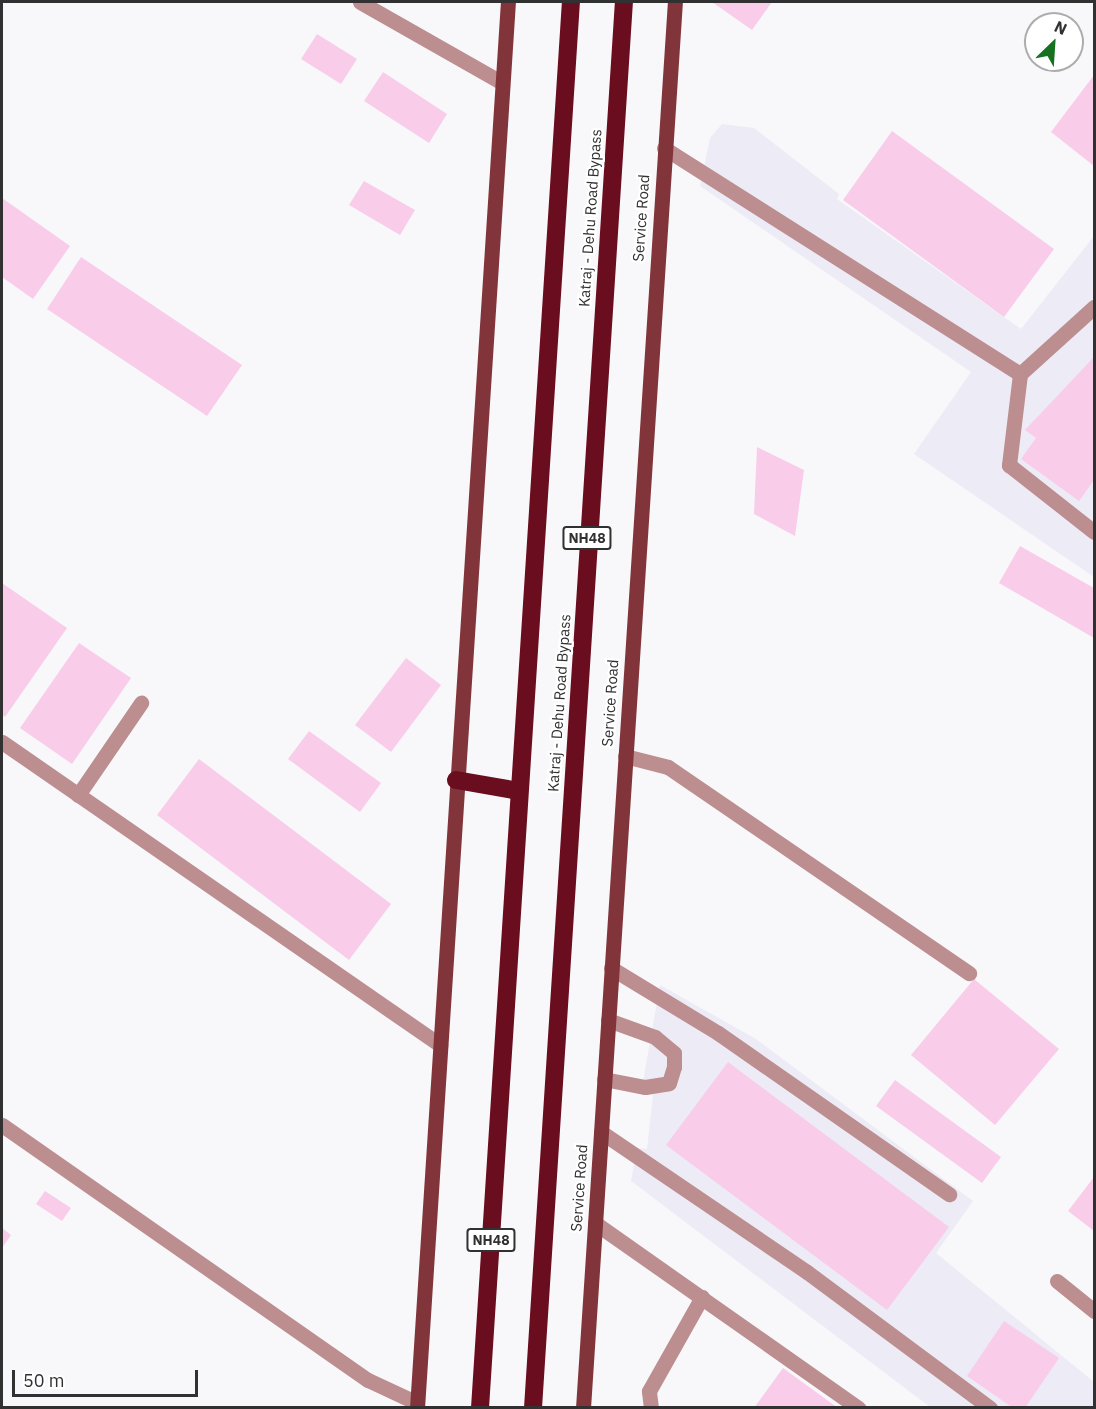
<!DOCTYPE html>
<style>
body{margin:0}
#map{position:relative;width:1096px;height:1409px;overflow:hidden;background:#f8f8fb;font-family:"IBM Plex Sans",sans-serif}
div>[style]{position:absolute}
.built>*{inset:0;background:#edebf6}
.building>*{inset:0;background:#f9ccea}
.minor>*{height:15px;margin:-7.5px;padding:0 7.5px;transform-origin:7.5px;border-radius:7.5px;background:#bc8e8f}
.major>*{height:15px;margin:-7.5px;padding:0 7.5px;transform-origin:7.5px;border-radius:7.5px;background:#81353b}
.highway>*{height:18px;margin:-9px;padding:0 9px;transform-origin:9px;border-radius:9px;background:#690d1f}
span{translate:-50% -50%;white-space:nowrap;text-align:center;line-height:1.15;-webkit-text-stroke:4.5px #fff;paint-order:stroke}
.shield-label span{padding:2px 4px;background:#fff;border:2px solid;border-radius:4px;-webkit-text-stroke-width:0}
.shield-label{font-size:14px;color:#313132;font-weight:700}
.street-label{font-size:15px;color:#313132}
.frame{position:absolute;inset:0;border:3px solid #313132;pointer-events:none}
.north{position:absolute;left:1024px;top:12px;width:60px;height:60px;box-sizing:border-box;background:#fff;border:2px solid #adadad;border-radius:50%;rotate:25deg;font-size:16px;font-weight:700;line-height:24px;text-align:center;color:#313132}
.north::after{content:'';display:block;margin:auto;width:21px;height:27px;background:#17721f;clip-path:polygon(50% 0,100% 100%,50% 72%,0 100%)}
.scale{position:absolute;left:12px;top:1370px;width:186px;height:27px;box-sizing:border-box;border:3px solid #313132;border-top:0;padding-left:8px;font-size:18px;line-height:21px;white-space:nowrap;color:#313132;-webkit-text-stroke:4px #fff;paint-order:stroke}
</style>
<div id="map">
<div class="built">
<i style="clip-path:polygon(722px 124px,754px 128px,839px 194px,837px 199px,1021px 329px,1094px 236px,1094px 577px,914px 454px,971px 372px,700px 186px,710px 138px)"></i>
<i style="clip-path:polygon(660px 985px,756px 1039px,973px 1201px,936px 1253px,1094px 1382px,1094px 1407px,930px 1407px,631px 1181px,637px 1148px,647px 1149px,653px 1095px,641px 1093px)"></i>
</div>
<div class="building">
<i style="clip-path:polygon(712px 2px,772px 2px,752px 30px)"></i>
<i style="clip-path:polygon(317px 34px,357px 59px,341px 84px,301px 59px)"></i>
<i style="clip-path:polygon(383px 72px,447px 114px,429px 143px,364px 101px)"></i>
<i style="clip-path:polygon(1094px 75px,1094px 166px,1051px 132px)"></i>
<i style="clip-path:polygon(892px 131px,1054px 249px,1004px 317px,843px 200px)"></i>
<i style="clip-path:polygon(364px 181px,415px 210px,400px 235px,349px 205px)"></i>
<i style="clip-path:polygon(2px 198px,70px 246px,33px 299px,2px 277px)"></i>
<i style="clip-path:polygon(81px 257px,242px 365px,207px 416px,47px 309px)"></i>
<i style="clip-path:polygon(1094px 357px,1094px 480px,1079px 501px,1021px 459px,1036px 438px,1025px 430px)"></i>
<i style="clip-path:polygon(757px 447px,804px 470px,795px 536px,754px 514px)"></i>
<i style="clip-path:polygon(1020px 546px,1094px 588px,1094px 638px,999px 583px)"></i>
<i style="clip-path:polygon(2px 583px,67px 628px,5px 717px,2px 714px)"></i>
<i style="clip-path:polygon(79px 643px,131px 678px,72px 764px,20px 728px)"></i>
<i style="clip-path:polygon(406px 658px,441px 685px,391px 752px,355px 725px)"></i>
<i style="clip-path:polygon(309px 731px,381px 783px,360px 812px,288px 759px)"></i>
<i style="clip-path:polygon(199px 759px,391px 904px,349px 960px,157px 815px)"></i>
<i style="clip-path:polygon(974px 979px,1059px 1049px,995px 1125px,911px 1055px)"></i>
<i style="clip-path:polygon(728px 1062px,949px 1227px,887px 1310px,666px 1145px)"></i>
<i style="clip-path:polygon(895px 1080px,1001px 1157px,982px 1183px,876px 1106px)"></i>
<i style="clip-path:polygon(1094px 1177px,1094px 1231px,1068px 1211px)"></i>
<i style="clip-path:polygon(45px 1191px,71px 1208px,62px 1221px,36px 1204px)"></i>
<i style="clip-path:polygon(2px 1228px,11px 1235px,2px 1248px)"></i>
<i style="clip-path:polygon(1004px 1321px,1059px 1358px,1025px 1408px,1013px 1408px,967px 1376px)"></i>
<i style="clip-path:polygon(783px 1368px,838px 1408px,754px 1408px)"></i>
</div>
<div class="minor">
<i style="left:360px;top:2px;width:162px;rotate:29.6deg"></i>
<i style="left:664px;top:148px;width:422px;rotate:32.4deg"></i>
<i style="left:1020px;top:374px;width:100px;rotate:-42.2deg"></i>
<i style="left:1020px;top:374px;width:92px;rotate:96.9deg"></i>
<i style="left:1009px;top:465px;width:108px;rotate:38.2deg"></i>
<i style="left:2px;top:742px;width:533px;rotate:34.67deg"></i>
<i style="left:625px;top:756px;width:44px;rotate:14.3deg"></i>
<i style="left:668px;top:767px;width:365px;rotate:34.4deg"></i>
<i style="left:78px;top:795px;width:112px;rotate:-55.6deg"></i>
<i style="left:611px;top:968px;width:125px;rotate:31.3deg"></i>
<i style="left:718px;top:1033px;width:282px;rotate:34.9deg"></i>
<i style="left:604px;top:1079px;width:42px;rotate:11deg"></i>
<i style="left:645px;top:1087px;width:24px;rotate:-9deg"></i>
<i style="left:669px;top:1083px;width:17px;rotate:-73deg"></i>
<i style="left:674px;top:1067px;width:14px;rotate:-90deg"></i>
<i style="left:674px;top:1053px;width:25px;rotate:-140deg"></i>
<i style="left:655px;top:1037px;width:50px;rotate:-160.1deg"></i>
<i style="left:2px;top:1125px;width:446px;rotate:34.9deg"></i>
<i style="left:368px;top:1380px;width:54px;rotate:25.1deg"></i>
<i style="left:601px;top:1132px;width:249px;rotate:34.2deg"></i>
<i style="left:807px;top:1272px;width:228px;rotate:36.6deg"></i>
<i style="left:595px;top:1223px;width:322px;rotate:35.1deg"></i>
<i style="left:1057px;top:1281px;width:48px;rotate:39deg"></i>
<i style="left:651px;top:1408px;width:17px;rotate:-97deg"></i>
<i style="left:649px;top:1391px;width:108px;rotate:-60.6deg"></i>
</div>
<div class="major">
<i style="left:417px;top:1408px;width:1409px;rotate:-86.3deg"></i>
<i style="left:583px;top:1408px;width:1409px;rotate:-86.26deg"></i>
</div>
<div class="highway">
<i style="left:456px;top:780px;width:64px;rotate:9.9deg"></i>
<i style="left:480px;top:1408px;width:1409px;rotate:-86.3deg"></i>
<i style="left:533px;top:1408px;width:1409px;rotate:-86.3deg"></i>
</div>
<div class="shield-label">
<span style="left:587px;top:538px">NH48</span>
<span style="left:491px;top:1240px">NH48</span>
</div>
<div class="street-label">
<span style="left:590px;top:218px;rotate:-86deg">Katraj - Dehu Road Bypass</span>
<span style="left:641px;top:218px;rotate:-86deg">Service Road</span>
<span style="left:559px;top:703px;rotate:-86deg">Katraj - Dehu Road Bypass</span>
<span style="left:610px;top:703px;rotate:-86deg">Service Road</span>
<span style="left:579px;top:1188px;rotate:-86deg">Service Road</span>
</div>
<div class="frame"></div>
<div class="north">N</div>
<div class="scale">50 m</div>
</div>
